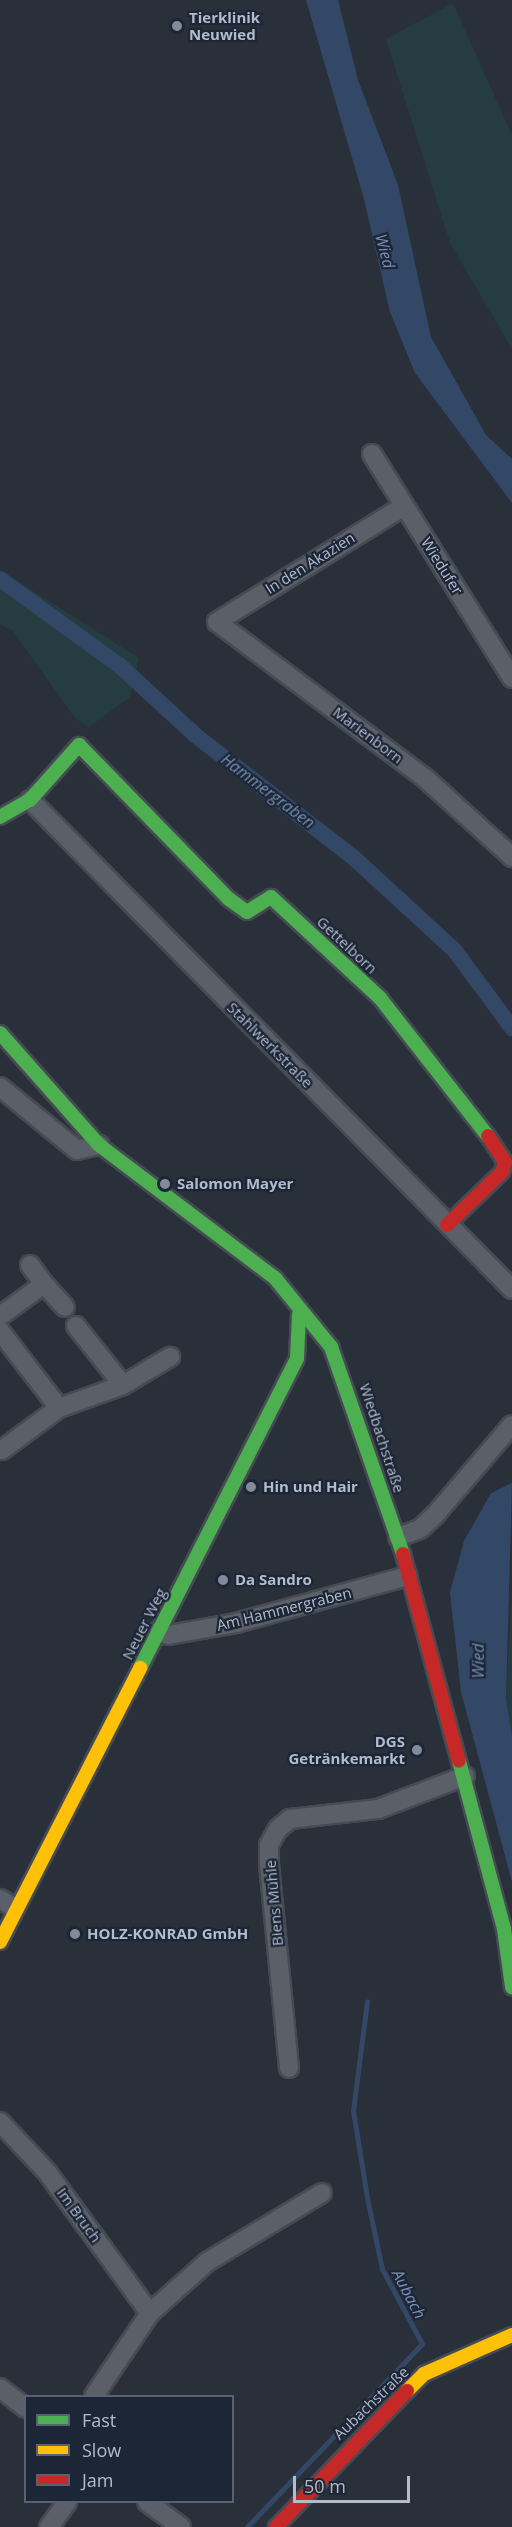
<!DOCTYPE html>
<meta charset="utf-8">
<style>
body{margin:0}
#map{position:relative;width:512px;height:2527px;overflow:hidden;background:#29303a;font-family:"Open Sans",sans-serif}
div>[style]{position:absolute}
.green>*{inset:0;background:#253c41}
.water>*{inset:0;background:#334766}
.stream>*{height:4.5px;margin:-2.25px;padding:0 2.25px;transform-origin:2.25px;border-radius:2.25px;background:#334766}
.canal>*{height:16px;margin:-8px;padding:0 8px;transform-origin:8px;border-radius:8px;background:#334766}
.roads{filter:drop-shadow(2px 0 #464b53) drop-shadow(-2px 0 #464b53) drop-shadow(0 2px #464b53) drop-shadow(0 -2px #464b53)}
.street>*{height:18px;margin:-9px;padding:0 9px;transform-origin:9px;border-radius:9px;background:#5a5f68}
.fast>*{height:14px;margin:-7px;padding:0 7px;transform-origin:7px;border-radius:7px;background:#4caf50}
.slow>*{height:14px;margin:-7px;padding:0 7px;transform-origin:7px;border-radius:7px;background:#ffc107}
.jam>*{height:14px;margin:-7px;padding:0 7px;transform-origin:7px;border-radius:7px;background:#c62828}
.dots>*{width:16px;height:16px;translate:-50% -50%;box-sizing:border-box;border:3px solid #1c2636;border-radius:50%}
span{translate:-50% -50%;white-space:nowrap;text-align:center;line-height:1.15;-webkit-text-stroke:4.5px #1c2636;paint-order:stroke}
.poi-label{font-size:15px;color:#b3bccc;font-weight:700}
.left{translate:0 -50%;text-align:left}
.right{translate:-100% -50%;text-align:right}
.street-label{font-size:15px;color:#b3bccc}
.water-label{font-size:16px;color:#7891b6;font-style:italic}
.legend{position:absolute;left:24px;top:2395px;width:210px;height:108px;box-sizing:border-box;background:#1c2636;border:2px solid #586272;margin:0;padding:8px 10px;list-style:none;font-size:18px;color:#b3bccc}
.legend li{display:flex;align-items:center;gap:12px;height:30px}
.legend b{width:30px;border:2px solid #586272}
.scale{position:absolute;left:293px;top:2476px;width:117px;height:27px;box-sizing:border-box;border:3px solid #b3bccc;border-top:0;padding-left:8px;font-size:18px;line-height:21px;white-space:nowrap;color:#b3bccc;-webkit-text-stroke:4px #1c2636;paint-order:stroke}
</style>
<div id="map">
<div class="green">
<i style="clip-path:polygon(453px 3px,512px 135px,512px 349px,450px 243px,386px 39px)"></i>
<i style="clip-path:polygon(0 570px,139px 658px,130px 697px,89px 727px,75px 718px,13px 631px,0 624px)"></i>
<i style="clip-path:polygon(512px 1589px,512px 1737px,506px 1698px)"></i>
</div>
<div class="water">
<i style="clip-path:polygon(306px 0,338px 0,358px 80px,398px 185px,431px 337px,486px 435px,512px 459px,512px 503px,415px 373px,390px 312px,364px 199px)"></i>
<i style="clip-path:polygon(512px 1483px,506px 1698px,512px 1737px,512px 1882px,461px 1692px,450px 1592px,464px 1541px,491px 1493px)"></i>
</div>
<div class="stream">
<i style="left:247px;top:2527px;width:253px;rotate:-46.3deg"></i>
<i style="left:422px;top:2344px;width:85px;rotate:-118.1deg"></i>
<i style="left:382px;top:2269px;width:73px;rotate:-101.9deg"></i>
<i style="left:367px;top:2198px;width:88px;rotate:-99.1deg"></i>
<i style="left:353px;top:2111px;width:110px;rotate:-82.7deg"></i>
</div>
<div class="canal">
<i style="left:0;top:579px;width:147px;rotate:35.9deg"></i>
<i style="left:119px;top:665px;width:103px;rotate:42.6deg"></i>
<i style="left:195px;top:735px;width:201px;rotate:37.7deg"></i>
<i style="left:354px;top:858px;width:137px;rotate:42.6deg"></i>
<i style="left:455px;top:951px;width:96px;rotate:53.5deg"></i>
</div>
<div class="roads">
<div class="street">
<i style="left:372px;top:454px;width:264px;rotate:58deg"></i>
<i style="left:404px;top:506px;width:220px;rotate:148.2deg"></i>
<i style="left:217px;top:622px;width:260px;rotate:36.9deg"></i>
<i style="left:425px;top:778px;width:118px;rotate:42.2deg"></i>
<i style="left:30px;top:800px;width:687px;rotate:45.41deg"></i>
<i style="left:0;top:1087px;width:99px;rotate:39.3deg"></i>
<i style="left:77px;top:1150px;width:23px;rotate:-13deg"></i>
<i style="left:30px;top:1265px;width:24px;rotate:54deg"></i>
<i style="left:0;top:1316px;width:54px;rotate:-36deg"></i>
<i style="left:44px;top:1284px;width:31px;rotate:48deg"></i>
<i style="left:76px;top:1326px;width:75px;rotate:51.5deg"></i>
<i style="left:0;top:1331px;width:97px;rotate:52.5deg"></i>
<i style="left:2px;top:1450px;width:71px;rotate:-36.4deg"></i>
<i style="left:59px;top:1408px;width:68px;rotate:-19.8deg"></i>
<i style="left:123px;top:1385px;width:55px;rotate:-30.8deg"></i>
<i style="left:398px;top:1537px;width:23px;rotate:-20deg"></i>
<i style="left:420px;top:1529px;width:21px;rotate:-43deg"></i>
<i style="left:435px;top:1515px;width:118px;rotate:-49.5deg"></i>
<i style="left:159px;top:1631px;width:10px;rotate:24deg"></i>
<i style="left:168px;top:1635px;width:69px;rotate:-10deg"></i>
<i style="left:236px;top:1623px;width:178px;rotate:-15.3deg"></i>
<i style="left:0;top:1899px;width:17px;rotate:31deg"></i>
<i style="left:289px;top:2068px;width:206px;rotate:-95.6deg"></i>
<i style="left:269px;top:1863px;width:18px;rotate:-90deg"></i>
<i style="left:269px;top:1845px;width:18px;rotate:-61deg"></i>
<i style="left:278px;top:1829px;width:16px;rotate:-40deg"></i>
<i style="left:290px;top:1819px;width:89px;rotate:-6.5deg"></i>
<i style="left:378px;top:1809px;width:93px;rotate:-20.8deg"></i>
<i style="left:0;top:2122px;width:69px;rotate:46.8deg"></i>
<i style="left:47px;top:2172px;width:175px;rotate:53.9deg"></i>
<i style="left:150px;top:2313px;width:100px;rotate:124deg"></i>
<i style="left:150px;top:2313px;width:76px;rotate:-41.8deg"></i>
<i style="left:207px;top:2262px;width:134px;rotate:-31deg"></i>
<i style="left:0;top:2388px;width:33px;rotate:38deg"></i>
<i style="left:147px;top:2502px;width:42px;rotate:36.3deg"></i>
<i style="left:49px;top:2527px;width:31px;rotate:-54deg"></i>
</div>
<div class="fast">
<i style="left:0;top:817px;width:34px;rotate:-30deg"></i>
<i style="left:30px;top:800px;width:74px;rotate:-48.3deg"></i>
<i style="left:79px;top:745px;width:215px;rotate:45.8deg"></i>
<i style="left:229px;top:899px;width:22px;rotate:36deg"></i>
<i style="left:247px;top:912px;width:28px;rotate:-32deg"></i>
<i style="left:271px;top:897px;width:149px;rotate:42.8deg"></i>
<i style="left:380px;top:998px;width:175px;rotate:52deg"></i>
<i style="left:0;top:1033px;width:149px;rotate:48.5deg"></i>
<i style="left:99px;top:1145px;width:221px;rotate:37.1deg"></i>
<i style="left:275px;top:1278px;width:89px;rotate:50.9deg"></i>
<i style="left:331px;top:1347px;width:219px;rotate:70.8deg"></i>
<i style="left:140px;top:1668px;width:347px;rotate:-63.1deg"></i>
<i style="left:297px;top:1358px;width:44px;rotate:-87.4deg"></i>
<i style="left:459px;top:1761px;width:174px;rotate:75deg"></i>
<i style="left:504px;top:1929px;width:59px;rotate:82.1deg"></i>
</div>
<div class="slow">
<i style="left:0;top:1942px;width:308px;rotate:-62.9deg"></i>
<i style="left:407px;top:2391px;width:24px;rotate:-45deg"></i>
<i style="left:424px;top:2374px;width:96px;rotate:-23.9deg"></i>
</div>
<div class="jam">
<i style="left:447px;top:1225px;width:76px;rotate:-43.9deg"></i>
<i style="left:502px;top:1172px;width:10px;rotate:-73deg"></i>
<i style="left:505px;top:1162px;width:31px;rotate:-123deg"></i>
<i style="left:403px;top:1554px;width:214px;rotate:74.9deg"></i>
<i style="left:276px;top:2527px;width:189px;rotate:-46.1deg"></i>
</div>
</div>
<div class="dots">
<i style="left:177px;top:26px;background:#838b99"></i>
<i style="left:165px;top:1184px;background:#838b99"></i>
<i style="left:251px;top:1487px;background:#838b99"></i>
<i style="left:223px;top:1580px;background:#838b99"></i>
<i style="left:417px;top:1750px;background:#838b99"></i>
<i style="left:75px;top:1934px;background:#838b99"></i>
</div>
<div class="poi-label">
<span class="left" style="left:189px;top:26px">Tierklinik<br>Neuwied</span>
<span class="left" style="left:177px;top:1184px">Salomon Mayer</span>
<span class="left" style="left:263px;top:1487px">Hin und Hair</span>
<span class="left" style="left:235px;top:1580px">Da Sandro</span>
<span class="right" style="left:405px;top:1750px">DGS<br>Getränkemarkt</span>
<span class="left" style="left:87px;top:1934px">HOLZ-KONRAD GmbH</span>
</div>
<div class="street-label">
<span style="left:310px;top:563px;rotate:-32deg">In den Akazien</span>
<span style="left:442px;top:566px;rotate:58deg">Wiedufer</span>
<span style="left:368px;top:735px;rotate:37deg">Marienborn</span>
<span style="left:347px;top:945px;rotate:43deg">Gettelborn</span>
<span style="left:270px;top:1045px;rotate:45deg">Stahlwerkstraße</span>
<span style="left:382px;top:1438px;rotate:72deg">Wiedbachstraße</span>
<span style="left:284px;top:1609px;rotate:-14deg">Am Hammergraben</span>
<span style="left:144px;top:1624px;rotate:-63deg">Neuer Weg</span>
<span style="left:274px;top:1903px;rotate:-95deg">Biens Mühle</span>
<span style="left:79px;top:2215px;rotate:54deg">Im Bruch</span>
<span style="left:371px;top:2403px;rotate:-44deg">Aubachstraße</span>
</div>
<div class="water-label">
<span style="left:385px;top:251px;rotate:75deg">Wied</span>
<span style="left:268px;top:791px;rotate:37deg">Hammergraben</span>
<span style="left:478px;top:1661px;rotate:-90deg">Wied</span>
<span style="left:409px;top:2294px;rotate:62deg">Aubach</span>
</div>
<ul class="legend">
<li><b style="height:8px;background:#4caf50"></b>Fast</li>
<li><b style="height:8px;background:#ffc107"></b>Slow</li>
<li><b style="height:8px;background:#c62828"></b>Jam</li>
</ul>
<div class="scale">50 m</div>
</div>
